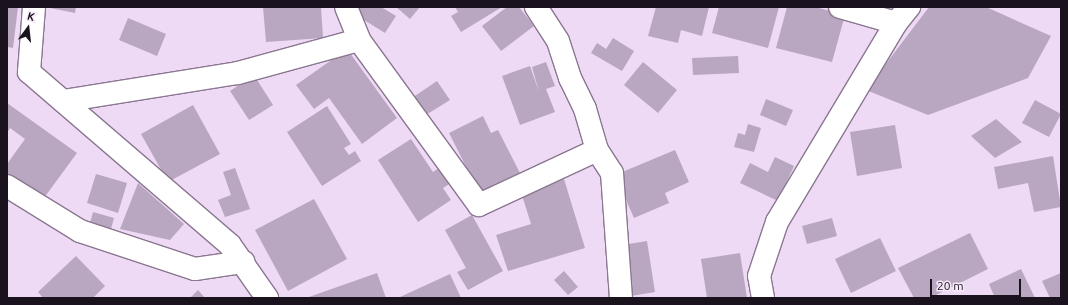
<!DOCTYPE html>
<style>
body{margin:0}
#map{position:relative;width:1068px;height:305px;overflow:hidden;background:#efdaf6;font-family:Ubuntu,sans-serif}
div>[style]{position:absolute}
.building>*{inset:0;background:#b9a6c0}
.roads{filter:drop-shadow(1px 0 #8a7790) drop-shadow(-1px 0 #8a7790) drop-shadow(0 1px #8a7790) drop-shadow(0 -1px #8a7790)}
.street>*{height:22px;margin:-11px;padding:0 11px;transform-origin:11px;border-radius:11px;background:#fff}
span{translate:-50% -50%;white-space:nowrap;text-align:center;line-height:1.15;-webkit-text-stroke:3px #f7ebfb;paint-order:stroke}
.frame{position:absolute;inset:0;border:8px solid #1a131d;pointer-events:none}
.north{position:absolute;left:8px;top:8px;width:40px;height:40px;-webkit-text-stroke:3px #f7ebfb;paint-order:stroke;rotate:15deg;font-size:11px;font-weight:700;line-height:16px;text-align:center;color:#1a131d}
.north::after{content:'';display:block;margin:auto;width:14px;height:18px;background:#1a131d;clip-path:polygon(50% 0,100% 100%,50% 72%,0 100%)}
.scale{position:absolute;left:930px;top:279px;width:91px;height:18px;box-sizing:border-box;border:2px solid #1a131d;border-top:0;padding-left:5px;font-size:12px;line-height:14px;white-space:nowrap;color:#1a131d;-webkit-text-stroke:3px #f7ebfb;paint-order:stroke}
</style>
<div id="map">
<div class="building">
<i style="clip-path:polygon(7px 7px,18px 7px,13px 48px,7px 47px)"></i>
<i style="clip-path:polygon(45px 7px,76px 7px,75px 13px)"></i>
<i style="clip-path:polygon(263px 7px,321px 7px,323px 38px,266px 42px)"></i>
<i style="clip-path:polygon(361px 7px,381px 7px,396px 16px,385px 33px,356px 15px)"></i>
<i style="clip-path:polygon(396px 7px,420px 7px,410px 19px)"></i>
<i style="clip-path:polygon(455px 7px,502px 7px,461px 32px,451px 16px,458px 12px)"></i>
<i style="clip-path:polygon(507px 7px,519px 7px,534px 26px,501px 51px,482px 26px)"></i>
<i style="clip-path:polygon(656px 7px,709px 7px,702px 36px,681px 30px,678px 43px,648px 36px)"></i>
<i style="clip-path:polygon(719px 7px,779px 7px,768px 48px,712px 33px)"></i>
<i style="clip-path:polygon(787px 7px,815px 7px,845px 15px,832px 62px,776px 48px)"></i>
<i style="clip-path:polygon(929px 7px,986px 7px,1051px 36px,1028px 78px,928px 115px,866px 90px)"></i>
<i style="clip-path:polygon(128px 18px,166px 34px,157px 56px,119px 40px)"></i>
<i style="clip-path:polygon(613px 38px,634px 51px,622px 71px,591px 53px,597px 43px,606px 49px)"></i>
<i style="clip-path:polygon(347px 49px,397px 118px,362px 144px,329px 98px,314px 109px,296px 85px)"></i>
<i style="clip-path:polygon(738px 56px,739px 73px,693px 75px,692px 58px)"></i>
<i style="clip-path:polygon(546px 62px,555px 86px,546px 89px,555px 112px,520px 125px,502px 76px,530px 66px,539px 92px,532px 67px)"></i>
<i style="clip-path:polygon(643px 62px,677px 90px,658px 113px,624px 85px)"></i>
<i style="clip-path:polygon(254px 75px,273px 105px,249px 120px,230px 91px)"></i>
<i style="clip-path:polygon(437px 81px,450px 100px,421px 118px,409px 100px)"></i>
<i style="clip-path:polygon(766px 99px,793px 110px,786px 126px,760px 115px)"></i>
<i style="clip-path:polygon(1035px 100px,1061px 114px,1049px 137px,1022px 123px)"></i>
<i style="clip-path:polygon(7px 103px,77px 153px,41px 202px,7px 177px,7px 164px,25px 139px,10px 128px,7px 133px)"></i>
<i style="clip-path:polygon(193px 105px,220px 154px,168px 182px,141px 134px)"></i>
<i style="clip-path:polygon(327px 106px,351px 144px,344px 148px,349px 155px,355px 151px,361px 161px,322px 186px,287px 132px)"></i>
<i style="clip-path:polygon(483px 116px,491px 133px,498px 130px,523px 179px,483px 200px,449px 133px)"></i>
<i style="clip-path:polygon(996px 119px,1022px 142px,995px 158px,971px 136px)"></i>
<i style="clip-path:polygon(748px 124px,761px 128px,754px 152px,734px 147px,738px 133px,745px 135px)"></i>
<i style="clip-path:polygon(895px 125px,902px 168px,857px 176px,850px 132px)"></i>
<i style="clip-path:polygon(411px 139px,433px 172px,443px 165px,454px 181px,443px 188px,451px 200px,418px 222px,378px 160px)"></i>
<i style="clip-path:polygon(675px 150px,689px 182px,665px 193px,669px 203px,634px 218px,615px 175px)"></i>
<i style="clip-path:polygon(1053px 156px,1061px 207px,1034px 212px,1028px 183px,998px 189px,994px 167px)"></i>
<i style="clip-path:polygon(775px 157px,794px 166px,778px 201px,740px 183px,750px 163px,768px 172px)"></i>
<i style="clip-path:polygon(235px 168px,250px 209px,225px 217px,218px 200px,231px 195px,223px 172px)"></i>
<i style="clip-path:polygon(96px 174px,127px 183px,118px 213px,87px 203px)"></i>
<i style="clip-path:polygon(564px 179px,585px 248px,508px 271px,496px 235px,531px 224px,521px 192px)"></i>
<i style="clip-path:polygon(138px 183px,184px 224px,170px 240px,120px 229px)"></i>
<i style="clip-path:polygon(314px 199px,347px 259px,288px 291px,255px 230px)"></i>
<i style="clip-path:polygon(93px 212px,114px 218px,111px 229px,90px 223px)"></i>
<i style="clip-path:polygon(472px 215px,503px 271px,468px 290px,457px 272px,466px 268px,445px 230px)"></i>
<i style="clip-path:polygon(832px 218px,837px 236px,807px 244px,802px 226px)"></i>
<i style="clip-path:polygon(970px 233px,988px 269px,930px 298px,914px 298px,898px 268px)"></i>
<i style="clip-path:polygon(880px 238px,896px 271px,851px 293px,835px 259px)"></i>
<i style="clip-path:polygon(647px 241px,655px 292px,631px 296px,623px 245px)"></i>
<i style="clip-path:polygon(740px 253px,747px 298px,707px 298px,701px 259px)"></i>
<i style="clip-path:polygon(76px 256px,105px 286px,93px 298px,43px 298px,38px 292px)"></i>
<i style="clip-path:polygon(1021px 269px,1035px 298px,995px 298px,989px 284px)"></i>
<i style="clip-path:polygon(564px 271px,578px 287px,568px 295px,554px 280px)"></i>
<i style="clip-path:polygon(377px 273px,386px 298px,306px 298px)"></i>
<i style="clip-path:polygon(1061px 273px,1061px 298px,1050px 298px,1042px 281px)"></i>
<i style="clip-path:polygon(450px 274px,461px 298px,400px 298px,400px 297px)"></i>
<i style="clip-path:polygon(198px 290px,205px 298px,190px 298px)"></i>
</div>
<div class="roads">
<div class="street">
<i style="left:34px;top:7px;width:65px;rotate:94.4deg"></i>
<i style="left:29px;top:72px;width:265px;rotate:40.7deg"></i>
<i style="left:230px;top:245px;width:65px;rotate:55.1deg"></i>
<i style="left:346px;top:7px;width:35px;rotate:68deg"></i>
<i style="left:359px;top:40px;width:204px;rotate:54deg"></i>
<i style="left:479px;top:205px;width:130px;rotate:-25deg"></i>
<i style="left:536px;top:7px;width:40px;rotate:57.1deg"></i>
<i style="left:558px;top:41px;width:39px;rotate:72deg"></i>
<i style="left:570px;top:78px;width:34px;rotate:64deg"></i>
<i style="left:585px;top:109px;width:43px;rotate:73.7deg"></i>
<i style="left:597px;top:150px;width:27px;rotate:57deg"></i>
<i style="left:612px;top:173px;width:125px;rotate:85.9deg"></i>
<i style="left:840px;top:7px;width:58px;rotate:15.9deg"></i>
<i style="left:63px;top:101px;width:177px;rotate:-9.1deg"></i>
<i style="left:238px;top:73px;width:125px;rotate:-15.3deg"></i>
<i style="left:7px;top:186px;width:86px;rotate:31.7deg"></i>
<i style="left:80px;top:231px;width:121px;rotate:18.3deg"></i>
<i style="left:195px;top:269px;width:49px;rotate:-8.3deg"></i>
<i style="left:763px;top:298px;width:22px;rotate:-100deg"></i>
<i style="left:759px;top:276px;width:57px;rotate:-71.6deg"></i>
<i style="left:777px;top:222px;width:232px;rotate:-59.1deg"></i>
<i style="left:896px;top:23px;width:21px;rotate:-51deg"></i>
</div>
</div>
<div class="frame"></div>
<div class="north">K</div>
<div class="scale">20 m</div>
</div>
